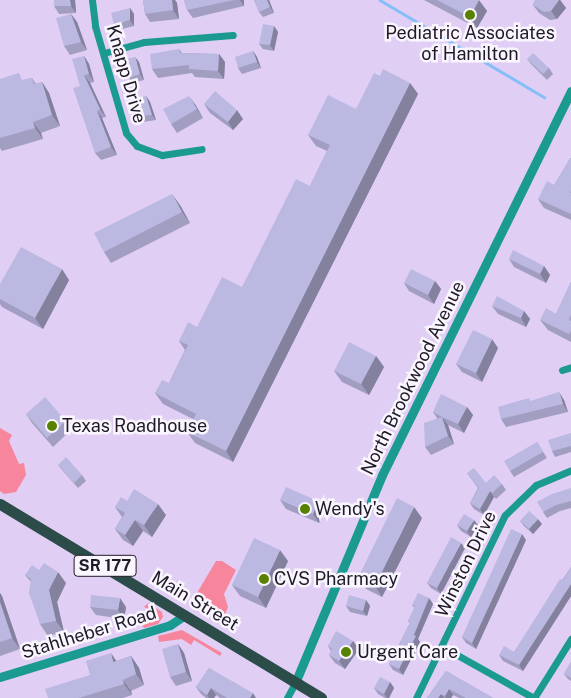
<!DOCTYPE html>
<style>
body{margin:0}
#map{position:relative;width:571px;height:698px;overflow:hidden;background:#e1cef5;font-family:"Public Sans",sans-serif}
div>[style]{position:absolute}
.green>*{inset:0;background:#f7869d}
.stream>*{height:2.5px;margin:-1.25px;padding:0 1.25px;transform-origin:1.25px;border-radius:1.25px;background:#84bff7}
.minor>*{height:7px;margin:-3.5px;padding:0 3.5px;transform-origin:3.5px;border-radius:3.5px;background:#1b9a91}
.tertiary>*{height:9px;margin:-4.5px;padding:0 4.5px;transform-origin:4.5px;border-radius:4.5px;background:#1b9a91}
.primary>*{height:11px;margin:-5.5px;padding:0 5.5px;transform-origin:5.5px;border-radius:5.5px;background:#2b4c49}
.wall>*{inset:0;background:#a19ec2}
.shaded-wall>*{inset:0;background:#83819e}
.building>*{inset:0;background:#bbb8e1}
.dots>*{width:14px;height:14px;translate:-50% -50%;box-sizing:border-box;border:2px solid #faf6fe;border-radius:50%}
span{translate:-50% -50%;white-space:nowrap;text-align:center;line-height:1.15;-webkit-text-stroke:5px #faf6fe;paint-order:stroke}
.shield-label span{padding:1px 4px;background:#faf6fe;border:1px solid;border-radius:4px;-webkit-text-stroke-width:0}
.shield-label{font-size:16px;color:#201927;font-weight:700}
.poi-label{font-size:18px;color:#201927}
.left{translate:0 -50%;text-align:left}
.street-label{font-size:18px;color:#201927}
</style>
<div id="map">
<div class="green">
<i style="clip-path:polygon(0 428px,12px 435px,9px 441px,19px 464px,24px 463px,26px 475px,16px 492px,4px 494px,0 491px)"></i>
<i style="clip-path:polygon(216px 561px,222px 561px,236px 570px,224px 594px,228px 607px,224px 617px,215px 618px,197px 606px,194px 598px)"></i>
<i style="clip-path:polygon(148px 603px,162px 612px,163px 617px,158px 624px,144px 628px,140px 623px,148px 623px,150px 610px,144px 607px)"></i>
<i style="clip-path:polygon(182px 630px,222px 653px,220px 656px,194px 640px,191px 645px,182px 639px,159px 642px,158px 636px)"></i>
</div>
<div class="stream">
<i style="left:380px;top:0;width:191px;rotate:30.6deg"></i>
</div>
<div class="minor">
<i style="left:92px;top:0;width:26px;rotate:83deg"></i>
<i style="left:95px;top:26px;width:111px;rotate:73.8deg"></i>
<i style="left:126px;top:133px;width:17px;rotate:50deg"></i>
<i style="left:137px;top:146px;width:27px;rotate:20deg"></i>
<i style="left:162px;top:155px;width:40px;rotate:-8.5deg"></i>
<i style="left:104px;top:53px;width:41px;rotate:-15.4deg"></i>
<i style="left:144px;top:42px;width:89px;rotate:-4.5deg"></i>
<i style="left:562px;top:370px;width:9px;rotate:-18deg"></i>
<i style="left:443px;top:647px;width:104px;rotate:29.3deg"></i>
<i style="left:534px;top:698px;width:70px;rotate:-57.9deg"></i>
<i style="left:287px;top:698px;width:17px;rotate:-62deg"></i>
<i style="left:416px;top:698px;width:203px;rotate:-64.1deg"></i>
<i style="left:505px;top:515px;width:43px;rotate:-44.1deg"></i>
<i style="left:536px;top:485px;width:38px;rotate:-23deg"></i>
</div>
<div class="tertiary">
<i style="left:0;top:677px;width:178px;rotate:-17deg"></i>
<i style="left:170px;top:625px;width:18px;rotate:-34deg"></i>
<i style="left:295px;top:683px;width:225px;rotate:-67.3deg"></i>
<i style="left:382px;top:475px;width:428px;rotate:-63.8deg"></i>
</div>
<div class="primary">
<i style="left:0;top:504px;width:375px;rotate:31.1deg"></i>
</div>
<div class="wall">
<i style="clip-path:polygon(54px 0,75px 0,76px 13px,59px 14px,54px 6px)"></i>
<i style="clip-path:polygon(143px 0,175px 0,177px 3px,179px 19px,150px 22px,145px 14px)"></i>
<i style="clip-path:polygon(184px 0,244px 0,244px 6px,193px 18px,187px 10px)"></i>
<i style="clip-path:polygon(254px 0,269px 0,274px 13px,263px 17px,259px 12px)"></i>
<i style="clip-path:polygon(424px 0,478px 0,487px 11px,477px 28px)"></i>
<i style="clip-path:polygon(535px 0,560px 0,566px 8px,557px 19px,550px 20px,539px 13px,533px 5px)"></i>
<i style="clip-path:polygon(130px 8px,134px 14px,134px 26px,118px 30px,114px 25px)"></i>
<i style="clip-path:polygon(71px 14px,77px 22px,87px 50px,70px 55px,64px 46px)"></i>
<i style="clip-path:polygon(274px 26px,278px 32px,274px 51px,263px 49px,259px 44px)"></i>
<i style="clip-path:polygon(179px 49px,182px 53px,219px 54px,225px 62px,224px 79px,195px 77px,192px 73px,158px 78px,152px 69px)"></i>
<i style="clip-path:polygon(253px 51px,257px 57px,261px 68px,242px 74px,238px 68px)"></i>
<i style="clip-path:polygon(84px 56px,89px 64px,94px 82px,90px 83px,106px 117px,102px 118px,117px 155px,101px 160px,95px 153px,80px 86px)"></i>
<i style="clip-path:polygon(527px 59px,549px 68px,553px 74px,547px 80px,531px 64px)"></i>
<i style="clip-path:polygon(139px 62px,144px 80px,133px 83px,129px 78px)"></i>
<i style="clip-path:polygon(380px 76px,410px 83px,418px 94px,233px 462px,195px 443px,187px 432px,193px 419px,163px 404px,155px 393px,169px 383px,185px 350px,179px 341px,197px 327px,242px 287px,310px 186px,327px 151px,316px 146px,308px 135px,356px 109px)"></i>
<i style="clip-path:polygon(32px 78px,36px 84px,42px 82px,49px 93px,60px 126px,41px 133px,43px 139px,2px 151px,0 148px,0 86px)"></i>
<i style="clip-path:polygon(146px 96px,150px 102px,156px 120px,143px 122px,139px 116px)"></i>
<i style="clip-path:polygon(195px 104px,203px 118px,177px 133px,171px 124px)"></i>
<i style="clip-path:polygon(204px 104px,243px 119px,233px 130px,210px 113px)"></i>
<i style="clip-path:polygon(571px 158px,571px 220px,544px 208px,538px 199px,554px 185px)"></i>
<i style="clip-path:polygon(180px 205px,190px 223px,111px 263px,104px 252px)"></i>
<i style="clip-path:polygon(509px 259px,544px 266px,550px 275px,546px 283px,514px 267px)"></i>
<i style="clip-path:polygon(69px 280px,43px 329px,2px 307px,0 304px,0 284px)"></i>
<i style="clip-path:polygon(435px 281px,441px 289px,434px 304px,409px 291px,404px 283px)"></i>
<i style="clip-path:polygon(571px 282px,571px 342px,548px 330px,540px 320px,556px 314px)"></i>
<i style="clip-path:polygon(492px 306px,524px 311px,530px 319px,526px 327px,498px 314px)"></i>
<i style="clip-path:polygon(498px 348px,482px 382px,462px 372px,456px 364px)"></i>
<i style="clip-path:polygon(376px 356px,384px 367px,369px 395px,342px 382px,334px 371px)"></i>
<i style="clip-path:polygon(564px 400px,568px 412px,506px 427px,501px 419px,531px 401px)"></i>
<i style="clip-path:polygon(467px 407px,473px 415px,464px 433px,448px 425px,454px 444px,431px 455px,425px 447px,437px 418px,433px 412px)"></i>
<i style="clip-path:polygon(26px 414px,66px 421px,72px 429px,53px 447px,32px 423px)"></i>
<i style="clip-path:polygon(571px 433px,571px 452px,555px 457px,552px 451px)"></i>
<i style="clip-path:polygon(537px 442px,547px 458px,514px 477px,510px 471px)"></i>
<i style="clip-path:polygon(58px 465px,82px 475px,86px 481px,78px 488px,62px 470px)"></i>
<i style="clip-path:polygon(467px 473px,486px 483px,502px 484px,506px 490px,496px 499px,494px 497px,484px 515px,474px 509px,470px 503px,478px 488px)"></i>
<i style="clip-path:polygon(571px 488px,571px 508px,560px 511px,547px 518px,543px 512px)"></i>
<i style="clip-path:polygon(280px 500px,318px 501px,324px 509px,319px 523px,286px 509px)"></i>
<i style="clip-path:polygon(127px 501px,166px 515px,152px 537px,143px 531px,133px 546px,123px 540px,115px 529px,122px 517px,115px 507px)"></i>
<i style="clip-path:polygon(422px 518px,382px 597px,366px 589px,358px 578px)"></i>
<i style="clip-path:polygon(520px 521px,542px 524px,533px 534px,524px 526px)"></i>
<i style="clip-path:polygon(457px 525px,478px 525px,471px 537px,461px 531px)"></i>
<i style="clip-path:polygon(526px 540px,476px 649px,466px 643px,462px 637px)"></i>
<i style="clip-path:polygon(465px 548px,441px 594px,431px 588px,427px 583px)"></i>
<i style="clip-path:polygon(288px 561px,266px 608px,240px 596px,232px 585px)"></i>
<i style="clip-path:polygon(571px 567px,571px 596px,523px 671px,503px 661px,499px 655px,514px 652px)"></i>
<i style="clip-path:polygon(39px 570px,66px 583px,57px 602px,64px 632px,48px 636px,40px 624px,31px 582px,25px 575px)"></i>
<i style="clip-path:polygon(0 593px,2px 596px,20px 649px,0 656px)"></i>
<i style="clip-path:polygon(429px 598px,433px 604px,418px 639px,420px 642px,403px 675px,393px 670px,389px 664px,410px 623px,408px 621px,415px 608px,412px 605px)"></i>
<i style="clip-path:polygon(366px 600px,370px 606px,367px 616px,350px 612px,346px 606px)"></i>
<i style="clip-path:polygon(90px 607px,126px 607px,124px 619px,96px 615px)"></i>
<i style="clip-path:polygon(353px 641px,359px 649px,345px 669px,335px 663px,329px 655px,331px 651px,328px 646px)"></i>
<i style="clip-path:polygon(178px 644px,184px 653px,192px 681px,176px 686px,170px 677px)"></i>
<i style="clip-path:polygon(131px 656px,139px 668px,144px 685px,131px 691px,132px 695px,123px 698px,48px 698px,116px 661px)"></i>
<i style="clip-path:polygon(571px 662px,571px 681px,568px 679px,564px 674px)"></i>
<i style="clip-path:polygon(209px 668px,256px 698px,220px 698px,216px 695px,214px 698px,206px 698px,201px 694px,196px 687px)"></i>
<i style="clip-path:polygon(446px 671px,493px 698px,459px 698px,453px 695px,451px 698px,427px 698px)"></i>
<i style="clip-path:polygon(390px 682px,394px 688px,389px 698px,385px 698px,378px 694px,374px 688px)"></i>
</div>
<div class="shaded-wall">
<i style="clip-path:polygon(70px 0,75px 0,76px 13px,71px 6px)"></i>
<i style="clip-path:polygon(172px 0,175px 0,177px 3px,179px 19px,173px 10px)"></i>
<i style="clip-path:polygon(240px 0,244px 0,244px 6px)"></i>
<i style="clip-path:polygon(267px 0,269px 0,274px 13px,270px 7px)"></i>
<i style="clip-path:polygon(479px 0,487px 11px,477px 28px,470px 17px)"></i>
<i style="clip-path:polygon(559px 0,560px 0,566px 8px,557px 19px,551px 11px)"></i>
<i style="clip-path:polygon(130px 8px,134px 14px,134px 26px,130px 20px)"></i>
<i style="clip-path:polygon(71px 14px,77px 22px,87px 50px,81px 42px)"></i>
<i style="clip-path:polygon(274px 26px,278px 32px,274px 51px,270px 45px)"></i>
<i style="clip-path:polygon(253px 51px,257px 57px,261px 68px,257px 62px)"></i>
<i style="clip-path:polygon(219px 54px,225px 62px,224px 79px,218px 71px)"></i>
<i style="clip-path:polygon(84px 56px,89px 64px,94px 82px,89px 74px)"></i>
<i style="clip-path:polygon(135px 57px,139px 62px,144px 80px,140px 74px)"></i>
<i style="clip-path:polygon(84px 75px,90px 83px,106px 117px,100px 109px)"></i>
<i style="clip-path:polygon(42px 82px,49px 93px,60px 126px,52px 115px)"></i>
<i style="clip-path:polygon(410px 83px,418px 94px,233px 462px,226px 451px)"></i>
<i style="clip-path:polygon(146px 96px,150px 102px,156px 120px,152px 115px)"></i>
<i style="clip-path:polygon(189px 96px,195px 104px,203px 118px,197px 109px)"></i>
<i style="clip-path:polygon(237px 110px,243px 119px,233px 130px,228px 122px)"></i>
<i style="clip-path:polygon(97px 111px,102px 118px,117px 155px,111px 147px)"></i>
<i style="clip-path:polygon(33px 122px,41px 133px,43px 139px,35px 128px)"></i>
<i style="clip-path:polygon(172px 194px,180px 205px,190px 223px,182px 212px)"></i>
<i style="clip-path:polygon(544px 266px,550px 275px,546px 283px,540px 274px)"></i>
<i style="clip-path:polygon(62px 269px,69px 280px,43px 329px,35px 318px)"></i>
<i style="clip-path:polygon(435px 281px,441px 289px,434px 304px,428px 295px)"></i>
<i style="clip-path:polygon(524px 311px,530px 319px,526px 327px,521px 318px)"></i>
<i style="clip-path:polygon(492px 339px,498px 348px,482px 382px,476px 373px)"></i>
<i style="clip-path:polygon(376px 356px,384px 367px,369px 395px,361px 384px)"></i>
<i style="clip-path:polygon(559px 392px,564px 400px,568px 412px,563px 404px)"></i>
<i style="clip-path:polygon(467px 407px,473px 415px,464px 433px,458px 424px)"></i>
<i style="clip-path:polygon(442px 417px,448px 425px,454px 444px,448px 436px)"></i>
<i style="clip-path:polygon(490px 491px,494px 497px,484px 515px,480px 509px)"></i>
<i style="clip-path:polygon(318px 501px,324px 509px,319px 523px,313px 514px)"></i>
<i style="clip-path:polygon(158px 504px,166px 515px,152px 537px,144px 525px)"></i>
<i style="clip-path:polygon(414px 507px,422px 518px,382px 597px,375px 586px)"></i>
<i style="clip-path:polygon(538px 519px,542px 524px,533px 534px,529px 529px)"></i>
<i style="clip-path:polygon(135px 520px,143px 531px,133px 546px,125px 535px)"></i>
<i style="clip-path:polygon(474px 520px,478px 525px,471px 537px,467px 531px)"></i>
<i style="clip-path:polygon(522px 534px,526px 540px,476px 649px,472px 643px)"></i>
<i style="clip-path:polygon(461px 543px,465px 548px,441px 594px,437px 588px)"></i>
<i style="clip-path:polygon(280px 550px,288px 561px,266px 608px,258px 597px)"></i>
<i style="clip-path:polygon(58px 572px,66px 583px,57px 602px,64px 632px,56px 621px,49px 590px)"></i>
<i style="clip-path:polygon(571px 584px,571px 596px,523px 671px,519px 665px)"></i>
<i style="clip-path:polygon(0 593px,2px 596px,20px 649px,12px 638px,0 602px)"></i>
<i style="clip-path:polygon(120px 598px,126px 607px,124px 619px,118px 610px)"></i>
<i style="clip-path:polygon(429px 598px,433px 604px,418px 639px,420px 642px,403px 675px,399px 669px)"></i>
<i style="clip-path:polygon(366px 600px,370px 606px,367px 616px,363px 611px)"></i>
<i style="clip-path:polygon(353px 641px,359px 649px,345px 669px,339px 661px)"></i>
<i style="clip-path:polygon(178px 644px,184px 653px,192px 681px,186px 672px)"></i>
<i style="clip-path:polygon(111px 653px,119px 665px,113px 662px)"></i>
<i style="clip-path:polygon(131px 656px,139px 668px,144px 685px,136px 674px)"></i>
<i style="clip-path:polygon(123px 680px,131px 691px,132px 695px,124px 684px)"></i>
<i style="clip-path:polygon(390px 682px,394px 688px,389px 698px,387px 698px,384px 694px)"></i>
<i style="clip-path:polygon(211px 688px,216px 695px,214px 698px,209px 698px,207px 695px)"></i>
<i style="clip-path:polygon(449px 689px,453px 695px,451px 698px,446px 698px,445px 696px)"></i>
<i style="clip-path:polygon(253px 693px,256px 698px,250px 698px)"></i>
<i style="clip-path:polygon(441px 694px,444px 698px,438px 698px)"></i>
</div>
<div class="building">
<i style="clip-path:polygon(54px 0,70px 0,71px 6px,54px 6px)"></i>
<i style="clip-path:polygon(143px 0,172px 0,173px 10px,145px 14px)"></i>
<i style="clip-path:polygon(184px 0,234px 0,187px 10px)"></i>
<i style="clip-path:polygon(254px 0,267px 0,270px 7px,259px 12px)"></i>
<i style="clip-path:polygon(437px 0,479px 0,470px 17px)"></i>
<i style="clip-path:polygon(535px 0,559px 0,551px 11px,544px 12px,533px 5px)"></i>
<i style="clip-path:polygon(130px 8px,130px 20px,114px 25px,111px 13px)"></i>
<i style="clip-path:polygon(71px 14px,81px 42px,64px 46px,56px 18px)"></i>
<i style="clip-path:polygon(263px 24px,274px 26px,270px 45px,259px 44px)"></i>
<i style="clip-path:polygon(179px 49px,180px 53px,219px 54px,218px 71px,189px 69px,189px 65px,152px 69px,150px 54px)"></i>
<i style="clip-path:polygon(253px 51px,257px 62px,238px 68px,235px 57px)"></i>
<i style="clip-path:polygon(533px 53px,549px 68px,543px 74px,527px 59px)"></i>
<i style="clip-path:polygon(84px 56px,89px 74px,84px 75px,100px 109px,97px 111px,111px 147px,95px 153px,73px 88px,80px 86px,72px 59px)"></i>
<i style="clip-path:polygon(135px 57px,140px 74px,129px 78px,123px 60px)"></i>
<i style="clip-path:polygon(383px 69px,410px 83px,226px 451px,187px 432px,196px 414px,155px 393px,162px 380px,169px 383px,188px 345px,179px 341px,188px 322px,197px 327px,222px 277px,242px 287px,296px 179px,310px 186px,330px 145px,308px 135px,328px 95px,356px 109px,374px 73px,380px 76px)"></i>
<i style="clip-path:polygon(19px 73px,22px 80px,32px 78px,34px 84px,42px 82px,52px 115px,33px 122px,35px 128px,0 138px,0 79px)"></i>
<i style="clip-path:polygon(215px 91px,237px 110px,228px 122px,204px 104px)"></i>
<i style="clip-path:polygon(146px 96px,152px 115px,139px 116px,134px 99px)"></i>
<i style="clip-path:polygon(189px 96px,197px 109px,171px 124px,163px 109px)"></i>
<i style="clip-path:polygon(570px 158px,571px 158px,571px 191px,570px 193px,571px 193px,571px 214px,538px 199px,547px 181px,554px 185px)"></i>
<i style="clip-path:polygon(172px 194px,182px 212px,104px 252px,94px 233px)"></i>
<i style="clip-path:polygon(21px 247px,62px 269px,35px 318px,0 299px,0 284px)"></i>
<i style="clip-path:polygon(513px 250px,544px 266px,540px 274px,509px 259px)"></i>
<i style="clip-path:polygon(411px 269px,435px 281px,428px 295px,404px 283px)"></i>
<i style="clip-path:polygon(571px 282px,571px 315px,569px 320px,571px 321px,571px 331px,569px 334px,540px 320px,546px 308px,556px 314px)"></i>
<i style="clip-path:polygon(497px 296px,524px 311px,521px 318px,492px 306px)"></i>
<i style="clip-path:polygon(473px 330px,492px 339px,476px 373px,456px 364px)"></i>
<i style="clip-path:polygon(349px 342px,376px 356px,361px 384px,334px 371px)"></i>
<i style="clip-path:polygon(559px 392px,563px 404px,501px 419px,498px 407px,529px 398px,530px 401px)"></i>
<i style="clip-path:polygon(441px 394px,467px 407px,458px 424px,442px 417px,448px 436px,425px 447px,424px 423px,442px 417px,433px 412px)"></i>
<i style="clip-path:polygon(45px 397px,66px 421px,47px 438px,26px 414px)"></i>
<i style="clip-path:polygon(571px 433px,571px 446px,552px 451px,548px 440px)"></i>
<i style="clip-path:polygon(537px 442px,543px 452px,510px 471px,504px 461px)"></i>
<i style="clip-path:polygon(66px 457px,82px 475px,74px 483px,58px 465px)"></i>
<i style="clip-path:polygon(474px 468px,486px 483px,494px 475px,502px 484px,492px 493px,490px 491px,480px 509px,470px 503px,479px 488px,467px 473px)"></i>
<i style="clip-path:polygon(286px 487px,318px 501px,313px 514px,280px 500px)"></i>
<i style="clip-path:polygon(571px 488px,571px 501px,556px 505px,543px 512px,537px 502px,552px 494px)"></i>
<i style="clip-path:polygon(134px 489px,158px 504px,144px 525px,135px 520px,125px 535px,115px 529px,125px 513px,115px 507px,121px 497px,127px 501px)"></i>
<i style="clip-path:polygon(397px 498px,414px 507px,375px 586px,358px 578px)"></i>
<i style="clip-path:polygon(529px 511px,538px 519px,529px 529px,520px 521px)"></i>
<i style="clip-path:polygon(464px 514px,474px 520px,467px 531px,457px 525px)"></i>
<i style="clip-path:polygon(511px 529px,522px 534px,472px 643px,462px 637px)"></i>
<i style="clip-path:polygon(451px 537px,461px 543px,437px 588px,427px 583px)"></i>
<i style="clip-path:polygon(254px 538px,280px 550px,258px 597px,232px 585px)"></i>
<i style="clip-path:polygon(44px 563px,58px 572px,49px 590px,56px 621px,40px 624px,29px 593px,31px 579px,25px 575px,32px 565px,39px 570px)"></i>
<i style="clip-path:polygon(571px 567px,571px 584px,519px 665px,499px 655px,504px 646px,514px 652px,560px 579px,563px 580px)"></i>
<i style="clip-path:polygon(418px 593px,429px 598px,414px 635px,416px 636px,399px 669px,389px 664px,410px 622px,408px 621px,415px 606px,412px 605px)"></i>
<i style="clip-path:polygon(91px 595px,120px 598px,118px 610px,90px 607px)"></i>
<i style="clip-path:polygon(349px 595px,366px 600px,363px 611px,346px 606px)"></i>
<i style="clip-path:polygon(0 602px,12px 638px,0 642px)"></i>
<i style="clip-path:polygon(336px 631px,353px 641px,339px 661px,329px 655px,332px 649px,328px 646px)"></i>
<i style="clip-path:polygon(178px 644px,186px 672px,170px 677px,162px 649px)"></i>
<i style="clip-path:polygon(111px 653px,113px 662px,131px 656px,136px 674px,123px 680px,124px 684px,79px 698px,48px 698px,45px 689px,90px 675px,86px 661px)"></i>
<i style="clip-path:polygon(571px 662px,571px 678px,564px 674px)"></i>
<i style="clip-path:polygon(209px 668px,253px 693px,250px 698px,227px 698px,211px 688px,207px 695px,196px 687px)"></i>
<i style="clip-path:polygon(446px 671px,493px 698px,466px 698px,449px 689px,445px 696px,441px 694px,438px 698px,427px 698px)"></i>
<i style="clip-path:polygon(380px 677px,390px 682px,384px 694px,374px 688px)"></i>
</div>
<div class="dots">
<i style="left:470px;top:15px;background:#598100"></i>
<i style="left:52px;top:426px;background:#598100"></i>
<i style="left:305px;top:509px;background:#598100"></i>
<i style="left:264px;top:579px;background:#598100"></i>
<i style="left:346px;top:652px;background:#598100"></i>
</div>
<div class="shield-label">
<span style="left:105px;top:566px">SR 177</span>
</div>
<div class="poi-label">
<span style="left:470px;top:44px">Pediatric Associates<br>of Hamilton</span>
<span class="left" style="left:62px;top:426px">Texas Roadhouse</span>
<span class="left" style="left:315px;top:509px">Wendy's</span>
<span class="left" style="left:274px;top:579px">CVS Pharmacy</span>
<span class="left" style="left:357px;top:652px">Urgent Care</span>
</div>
<div class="street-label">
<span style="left:126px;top:74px;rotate:74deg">Knapp Drive</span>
<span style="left:413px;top:378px;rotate:-64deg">North Brookwood Avenue</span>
<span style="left:466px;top:564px;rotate:-64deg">Winston Drive</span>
<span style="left:195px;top:601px;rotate:31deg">Main Street</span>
<span style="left:89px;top:633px;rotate:-17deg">Stahlheber Road</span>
</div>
</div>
